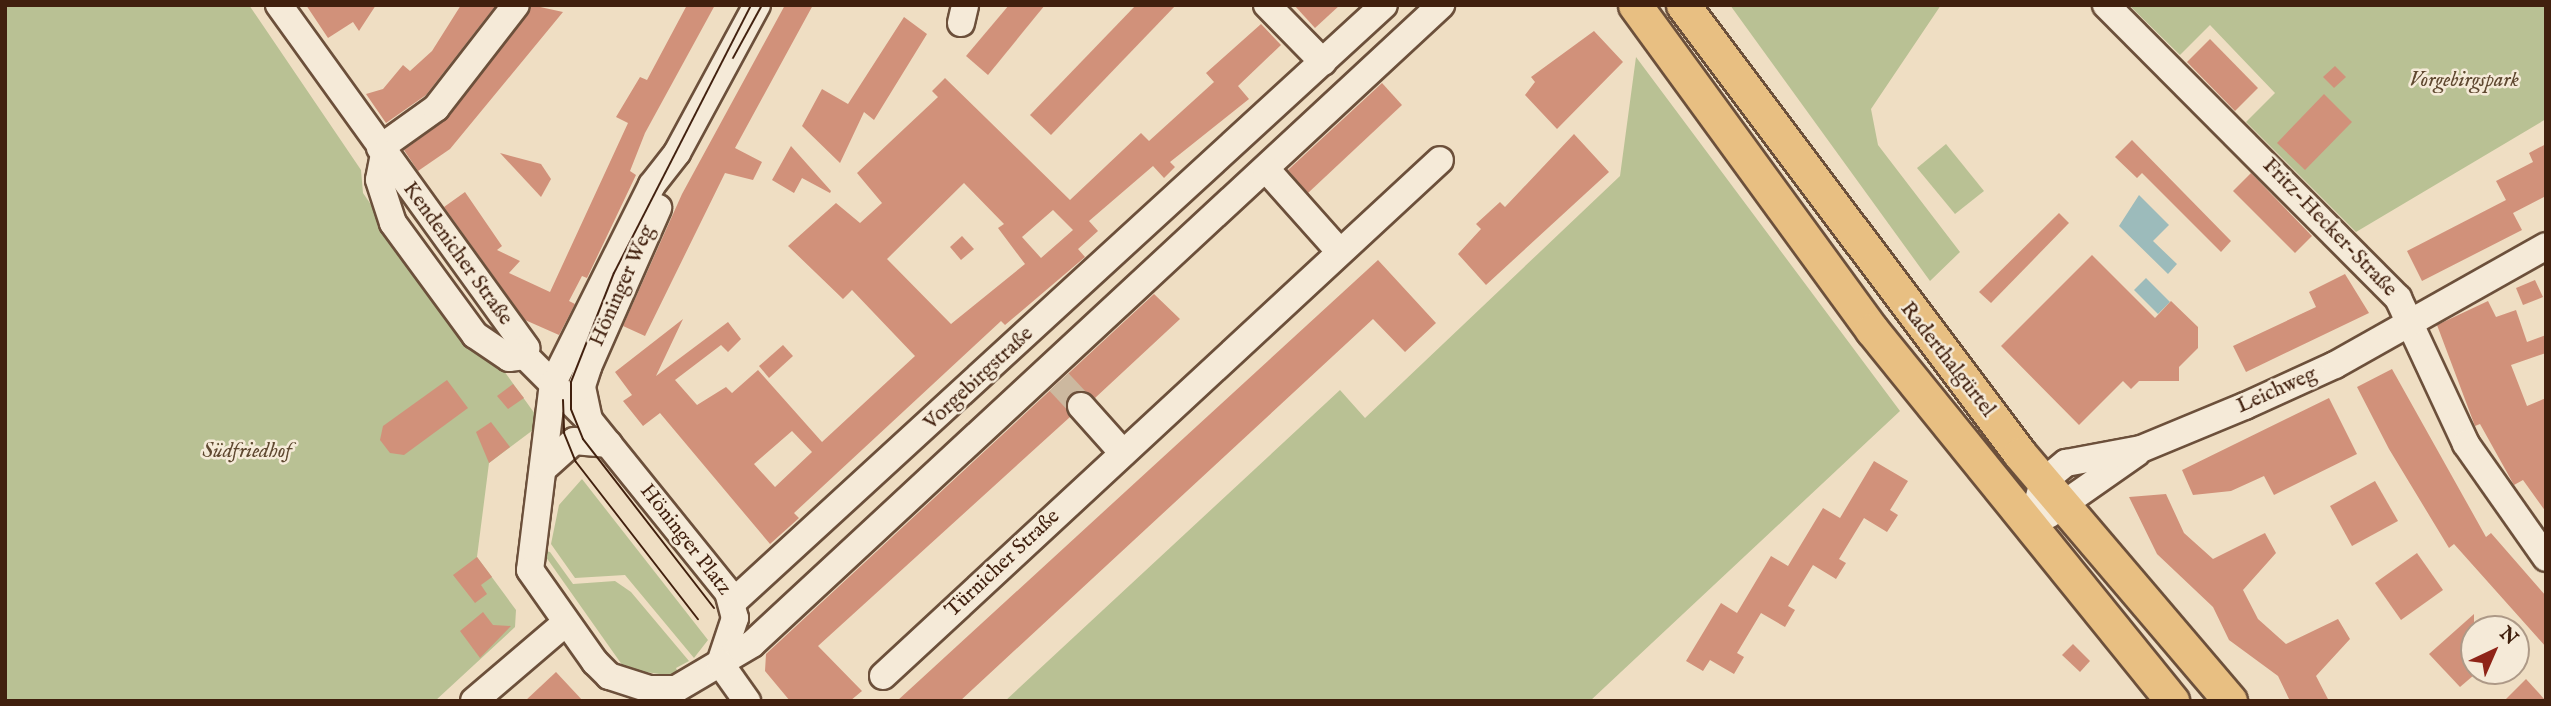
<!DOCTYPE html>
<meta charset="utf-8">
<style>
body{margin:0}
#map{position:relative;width:2551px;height:706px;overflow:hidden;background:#efdec3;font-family:"IM FELL English",serif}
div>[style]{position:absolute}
.green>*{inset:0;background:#b9c194}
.water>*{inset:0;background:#9cbbbb}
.building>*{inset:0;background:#d1917a}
.minor-tunnel>*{height:26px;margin-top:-13px;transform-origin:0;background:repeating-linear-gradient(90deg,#ccb89f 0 26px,transparent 0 39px)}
.roads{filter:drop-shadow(2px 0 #6c503b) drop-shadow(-2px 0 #6c503b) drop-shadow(0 2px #6c503b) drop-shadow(0 -2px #6c503b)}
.minor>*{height:26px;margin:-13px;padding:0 13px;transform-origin:13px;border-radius:13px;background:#f5ead8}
.major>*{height:33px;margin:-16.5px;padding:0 16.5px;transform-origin:16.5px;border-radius:16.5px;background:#e8bf82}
.tram>*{height:2px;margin:-1px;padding:0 1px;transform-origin:1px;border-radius:1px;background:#41200e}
span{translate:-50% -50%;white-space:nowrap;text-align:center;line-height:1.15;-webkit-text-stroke:5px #f5ead8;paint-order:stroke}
.park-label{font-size:21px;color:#5f4830;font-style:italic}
.street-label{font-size:21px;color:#41200e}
.frame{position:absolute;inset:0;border:7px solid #41200e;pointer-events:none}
.north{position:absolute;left:2460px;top:615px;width:70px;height:70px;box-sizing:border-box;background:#f5ead8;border:2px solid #ad9987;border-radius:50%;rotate:44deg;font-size:19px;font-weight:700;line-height:28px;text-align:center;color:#41200e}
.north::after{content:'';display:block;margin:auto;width:24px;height:32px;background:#8f2418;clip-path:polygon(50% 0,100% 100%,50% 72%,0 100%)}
</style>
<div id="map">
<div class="green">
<i style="clip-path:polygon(5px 5px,249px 5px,361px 170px,363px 193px,470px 349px,499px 364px,535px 414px,533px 430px,489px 463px,477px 557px,516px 610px,515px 627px,435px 701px,5px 701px)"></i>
<i style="clip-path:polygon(1730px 5px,1941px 5px,1871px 109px,1878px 145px,1960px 252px,1930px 281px)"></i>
<i style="clip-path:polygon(2129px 5px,2546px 5px,2546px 119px,2356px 232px,2246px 122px,2275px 93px,2210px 25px,2180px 55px)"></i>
<i style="clip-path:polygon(1636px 57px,1900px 411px,1590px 701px,1005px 701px,1340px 390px,1365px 418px,1620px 176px)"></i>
<i style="clip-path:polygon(1946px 144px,1984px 191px,1955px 214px,1917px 168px)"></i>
<i style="clip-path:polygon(582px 479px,708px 640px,694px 658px,625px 575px,575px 578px,551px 544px,559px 505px)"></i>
<i style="clip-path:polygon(541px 550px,550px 552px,573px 584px,615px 581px,631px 592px,689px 661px,676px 668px,680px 677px,625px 669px)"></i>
</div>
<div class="water">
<i style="clip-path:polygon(2139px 195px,2169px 225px,2153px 241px,2177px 264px,2168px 274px,2119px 226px)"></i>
<i style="clip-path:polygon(2146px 278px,2170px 302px,2158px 314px,2134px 290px)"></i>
</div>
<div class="building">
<i style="clip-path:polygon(306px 5px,376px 5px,359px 31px,353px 22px,328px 38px)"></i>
<i style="clip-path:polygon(461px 5px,496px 5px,426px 95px,386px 123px,366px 94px,383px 89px,403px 65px,410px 71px,432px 51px)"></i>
<i style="clip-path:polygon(531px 5px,563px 12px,450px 149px,418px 171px,404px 150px,448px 118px)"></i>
<i style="clip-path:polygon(687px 5px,715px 5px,645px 133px,630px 171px,636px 175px,587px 278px,582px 276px,569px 301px,575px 304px,559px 335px,525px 320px,444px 207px,465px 192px,502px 246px,497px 250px,520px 261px,509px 273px,550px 292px,628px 123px,616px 117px,640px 77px,647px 80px)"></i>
<i style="clip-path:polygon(785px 5px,813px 5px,735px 148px,762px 162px,753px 180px,725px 173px,645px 336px,623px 326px,682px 194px)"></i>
<i style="clip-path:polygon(1009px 5px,1045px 5px,988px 75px,966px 56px)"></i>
<i style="clip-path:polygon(1136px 5px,1176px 5px,1051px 135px,1030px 115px)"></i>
<i style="clip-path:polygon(1294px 5px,1340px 5px,1315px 28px)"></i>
<i style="clip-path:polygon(904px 17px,927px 34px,874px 120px,864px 112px,840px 163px,802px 126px,822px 89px,848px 104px)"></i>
<i style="clip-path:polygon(evenodd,1261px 24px,1281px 45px,1238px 86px,1249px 99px,1170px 162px,1175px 167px,1164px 178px,1153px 166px,1089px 221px,1098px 231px,1078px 249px,1085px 257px,1005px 325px,1001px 321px,794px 513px,799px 518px,770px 544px,660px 413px,643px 426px,623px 401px,632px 395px,615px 372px,683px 319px,656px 376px,728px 322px,741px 339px,728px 352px,721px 345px,675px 380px,697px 405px,726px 387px,732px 393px,758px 370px,822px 442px,915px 356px,852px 290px,843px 299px,788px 246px,836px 203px,860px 223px,882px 203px,857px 173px,938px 97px,932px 91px,945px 78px,1070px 200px,1141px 133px,1149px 141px,1214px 82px,1206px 73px,1261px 24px,964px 183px,1004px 224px,998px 228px,1025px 264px,951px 324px,887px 259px,964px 183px,1261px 24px,1053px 210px,1073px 230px,1041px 258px,1022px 237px,1053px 210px,1261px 24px,792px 431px,812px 452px,775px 487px,754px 464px,792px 431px)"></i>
<i style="clip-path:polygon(1594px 31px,1623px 62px,1557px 129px,1525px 95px,1535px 82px,1531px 77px)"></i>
<i style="clip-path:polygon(2210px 39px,2258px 88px,2235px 111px,2187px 62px)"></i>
<i style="clip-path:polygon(2335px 66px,2346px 77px,2334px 88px,2323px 77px)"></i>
<i style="clip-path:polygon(1382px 83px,1402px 105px,1308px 193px,1288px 170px)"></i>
<i style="clip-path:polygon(2324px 94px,2352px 122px,2305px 170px,2277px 143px)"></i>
<i style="clip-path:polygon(1574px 134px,1609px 172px,1486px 285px,1458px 254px,1481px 229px,1476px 224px,1500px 202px,1505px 207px)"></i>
<i style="clip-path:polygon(2132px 140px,2231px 241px,2221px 252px,2142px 173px,2137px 178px,2115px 157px)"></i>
<i style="clip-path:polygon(2546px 144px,2546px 196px,2513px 213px,2522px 230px,2422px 281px,2407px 251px,2506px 200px,2496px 181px,2533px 162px,2529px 153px)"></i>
<i style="clip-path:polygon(791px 146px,831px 191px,830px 193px,802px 178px,794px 193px,772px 180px)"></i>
<i style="clip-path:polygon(500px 153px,541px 164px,551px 179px,541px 197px)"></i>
<i style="clip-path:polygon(2251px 173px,2312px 236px,2295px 253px,2233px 191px)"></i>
<i style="clip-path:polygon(2059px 213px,2069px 223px,1991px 303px,1979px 292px)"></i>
<i style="clip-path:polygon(962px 236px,974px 249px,961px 260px,950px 247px)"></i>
<i style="clip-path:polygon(2092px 255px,2155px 318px,2171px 301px,2198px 327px,2198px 348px,2179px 367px,2179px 381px,2139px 381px,2131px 389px,2123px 381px,2079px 425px,2001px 346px)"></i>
<i style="clip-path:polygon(1378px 260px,1436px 323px,1405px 352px,1373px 319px,960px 701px,897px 701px)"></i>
<i style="clip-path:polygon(2345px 274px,2369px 313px,2246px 372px,2233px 346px,2316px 307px,2309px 292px)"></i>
<i style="clip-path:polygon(2535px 280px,2543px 297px,2523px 305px,2516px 288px)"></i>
<i style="clip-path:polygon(1154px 294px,1180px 319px,1095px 398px,1085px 391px,1070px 395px,1070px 417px,818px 646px,862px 691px,850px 701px,790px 701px,765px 671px,766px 654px)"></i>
<i style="clip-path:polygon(2488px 301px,2496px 317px,2516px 310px,2527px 342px,2546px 335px,2546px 353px,2511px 365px,2527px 406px,2546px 398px,2546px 512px,2523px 480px,2514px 485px,2480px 424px,2475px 426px,2437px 325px)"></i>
<i style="clip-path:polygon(783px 345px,793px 356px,769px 378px,759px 366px)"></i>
<i style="clip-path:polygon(2392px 369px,2486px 537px,2491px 533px,2546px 596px,2546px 647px,2454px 544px,2449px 548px,2389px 449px,2357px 387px)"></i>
<i style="clip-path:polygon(447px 380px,468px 408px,404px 455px,390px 453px,380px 440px,383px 426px)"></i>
<i style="clip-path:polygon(513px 384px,524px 398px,508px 409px,497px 396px)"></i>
<i style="clip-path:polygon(2329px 398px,2357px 454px,2274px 495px,2264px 476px,2231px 491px,2193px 495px,2182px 470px)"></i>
<i style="clip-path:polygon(491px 422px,510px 447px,489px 463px,476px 432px)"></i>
<i style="clip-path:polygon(1874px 461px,1908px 481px,1890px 510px,1898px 515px,1887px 532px,1864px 518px,1839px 559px,1846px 563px,1836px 579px,1813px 565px,1788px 606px,1795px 610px,1785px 627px,1761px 613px,1737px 653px,1744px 657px,1734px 674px,1710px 660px,1703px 671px,1686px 661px,1721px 603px,1737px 613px,1771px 556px,1788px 566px,1823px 508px,1840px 518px)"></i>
<i style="clip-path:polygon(2375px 481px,2398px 521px,2352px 546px,2330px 506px)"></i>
<i style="clip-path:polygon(2166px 494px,2184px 533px,2213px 559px,2265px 533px,2276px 553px,2243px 590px,2258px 619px,2286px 644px,2338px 619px,2350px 639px,2316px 676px,2329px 701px,2290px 701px,2278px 676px,2229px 640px,2213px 607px,2157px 554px,2129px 497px)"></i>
<i style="clip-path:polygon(2417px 553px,2443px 590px,2401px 620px,2375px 583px)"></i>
<i style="clip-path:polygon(477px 557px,492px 577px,481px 585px,487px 594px,475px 603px,453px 575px)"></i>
<i style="clip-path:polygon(483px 612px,493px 625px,511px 626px,480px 658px,460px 631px)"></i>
<i style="clip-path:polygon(2474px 614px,2474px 675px,2460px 687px,2429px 654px)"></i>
<i style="clip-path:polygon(2073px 644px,2090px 661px,2080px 672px,2062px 655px)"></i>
<i style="clip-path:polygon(556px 672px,583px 701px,525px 701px)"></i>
<i style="clip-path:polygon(2526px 679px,2546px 701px,2504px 701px)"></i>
</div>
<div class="minor-tunnel">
<i style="left:1059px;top:382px;width:33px;rotate:47deg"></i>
</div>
<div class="roads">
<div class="minor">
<i style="left:279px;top:5px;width:423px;rotate:54.2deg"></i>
<i style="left:526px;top:348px;width:8px;rotate:97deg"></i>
<i style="left:525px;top:356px;width:91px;rotate:45deg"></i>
<i style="left:589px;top:420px;width:221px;rotate:51.1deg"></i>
<i style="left:728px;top:592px;width:27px;rotate:75deg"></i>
<i style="left:735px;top:618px;width:47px;rotate:108.4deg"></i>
<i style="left:757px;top:5px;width:168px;rotate:118.4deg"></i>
<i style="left:677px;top:153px;width:41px;rotate:128deg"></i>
<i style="left:652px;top:185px;width:221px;rotate:116.6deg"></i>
<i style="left:553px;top:383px;width:188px;rotate:97deg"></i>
<i style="left:530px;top:570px;width:113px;rotate:54.8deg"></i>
<i style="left:595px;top:662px;width:20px;rotate:45deg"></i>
<i style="left:609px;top:676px;width:42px;rotate:18deg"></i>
<i style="left:649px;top:689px;width:27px"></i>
<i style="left:676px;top:689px;width:88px;rotate:-30.6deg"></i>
<i style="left:752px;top:644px;width:940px;rotate:-42.84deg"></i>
<i style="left:1267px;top:5px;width:80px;rotate:45.5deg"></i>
<i style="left:2106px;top:5px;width:414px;rotate:45.1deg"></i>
<i style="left:2398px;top:298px;width:161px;rotate:65deg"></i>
<i style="left:2466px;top:444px;width:139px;rotate:54.9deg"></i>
<i style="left:961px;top:23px;width:18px;rotate:-77deg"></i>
<i style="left:380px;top:148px;width:69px;rotate:-35.5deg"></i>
<i style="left:436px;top:108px;width:130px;rotate:-52.2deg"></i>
<i style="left:384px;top:154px;width:26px;rotate:101deg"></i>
<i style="left:379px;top:180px;width:45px;rotate:72deg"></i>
<i style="left:393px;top:223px;width:139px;rotate:53.8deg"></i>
<i style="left:475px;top:335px;width:41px;rotate:34.1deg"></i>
<i style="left:509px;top:358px;width:16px;rotate:-7deg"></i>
<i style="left:1266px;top:169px;width:110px;rotate:48.3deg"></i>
<i style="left:1081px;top:406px;width:63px;rotate:48.2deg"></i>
<i style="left:589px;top:420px;width:35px;rotate:-102deg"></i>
<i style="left:582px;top:386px;width:20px;rotate:-72deg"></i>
<i style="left:588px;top:367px;width:174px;rotate:-66.2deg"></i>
<i style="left:544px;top:468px;width:40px;rotate:-42deg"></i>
<i style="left:574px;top:441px;width:35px;rotate:5deg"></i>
<i style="left:2048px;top:515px;width:108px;rotate:-34.9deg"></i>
<i style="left:2030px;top:529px;width:49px;rotate:-74.5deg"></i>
<i style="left:2043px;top:482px;width:30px;rotate:-40deg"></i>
<i style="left:2066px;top:463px;width:76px;rotate:-10.6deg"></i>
<i style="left:2141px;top:449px;width:113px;rotate:-22.5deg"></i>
<i style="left:2245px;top:406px;width:99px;rotate:-24.5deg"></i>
<i style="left:2335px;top:365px;width:242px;rotate:-29.4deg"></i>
<i style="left:733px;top:602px;width:883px;rotate:-42.52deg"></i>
<i style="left:720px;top:663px;width:47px;rotate:54.6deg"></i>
<i style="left:883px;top:676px;width:759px;rotate:-42.81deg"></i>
<i style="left:474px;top:701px;width:118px;rotate:-40.5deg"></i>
</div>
<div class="major">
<i style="left:1635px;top:5px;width:402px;rotate:53.9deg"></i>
<i style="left:1872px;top:330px;width:477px;rotate:51deg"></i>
<i style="left:1683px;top:5px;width:561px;rotate:53.11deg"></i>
<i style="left:2020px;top:454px;width:324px;rotate:49.6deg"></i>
</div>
</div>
<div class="tram">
<i style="left:733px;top:58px;width:60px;rotate:-61.3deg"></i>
<i style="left:563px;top:400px;width:33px;rotate:88deg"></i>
<i style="left:564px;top:433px;width:31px;rotate:68deg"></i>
<i style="left:576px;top:462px;width:199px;rotate:52.2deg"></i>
<i style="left:714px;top:608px;width:214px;rotate:-127.8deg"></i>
<i style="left:583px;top:439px;width:32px;rotate:-112deg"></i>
<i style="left:571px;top:409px;width:27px;rotate:-90deg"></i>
<i style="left:571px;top:382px;width:117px;rotate:-68.5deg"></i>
<i style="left:614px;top:273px;width:301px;rotate:-62.9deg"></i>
</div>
<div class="park-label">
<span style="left:2464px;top:81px">Vorgebirgspark</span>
<span style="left:247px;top:452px">Südfriedhof</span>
</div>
<div class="street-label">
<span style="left:2329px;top:228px;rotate:46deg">Fritz-Hecker-Straße</span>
<span style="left:457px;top:254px;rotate:54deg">Kendenicher Straße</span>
<span style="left:623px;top:286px;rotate:-66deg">Höninger Weg</span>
<span style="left:1947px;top:360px;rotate:52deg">Raderthalgürtel</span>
<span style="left:979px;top:379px;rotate:-43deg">Vorgebirgstraße</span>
<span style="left:2277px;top:391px;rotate:-24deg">Leichweg</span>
<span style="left:685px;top:540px;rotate:52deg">Höninger Platz</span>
<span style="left:1003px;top:564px;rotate:-43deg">Türnicher Straße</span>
</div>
<div class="frame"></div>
<div class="north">N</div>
</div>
